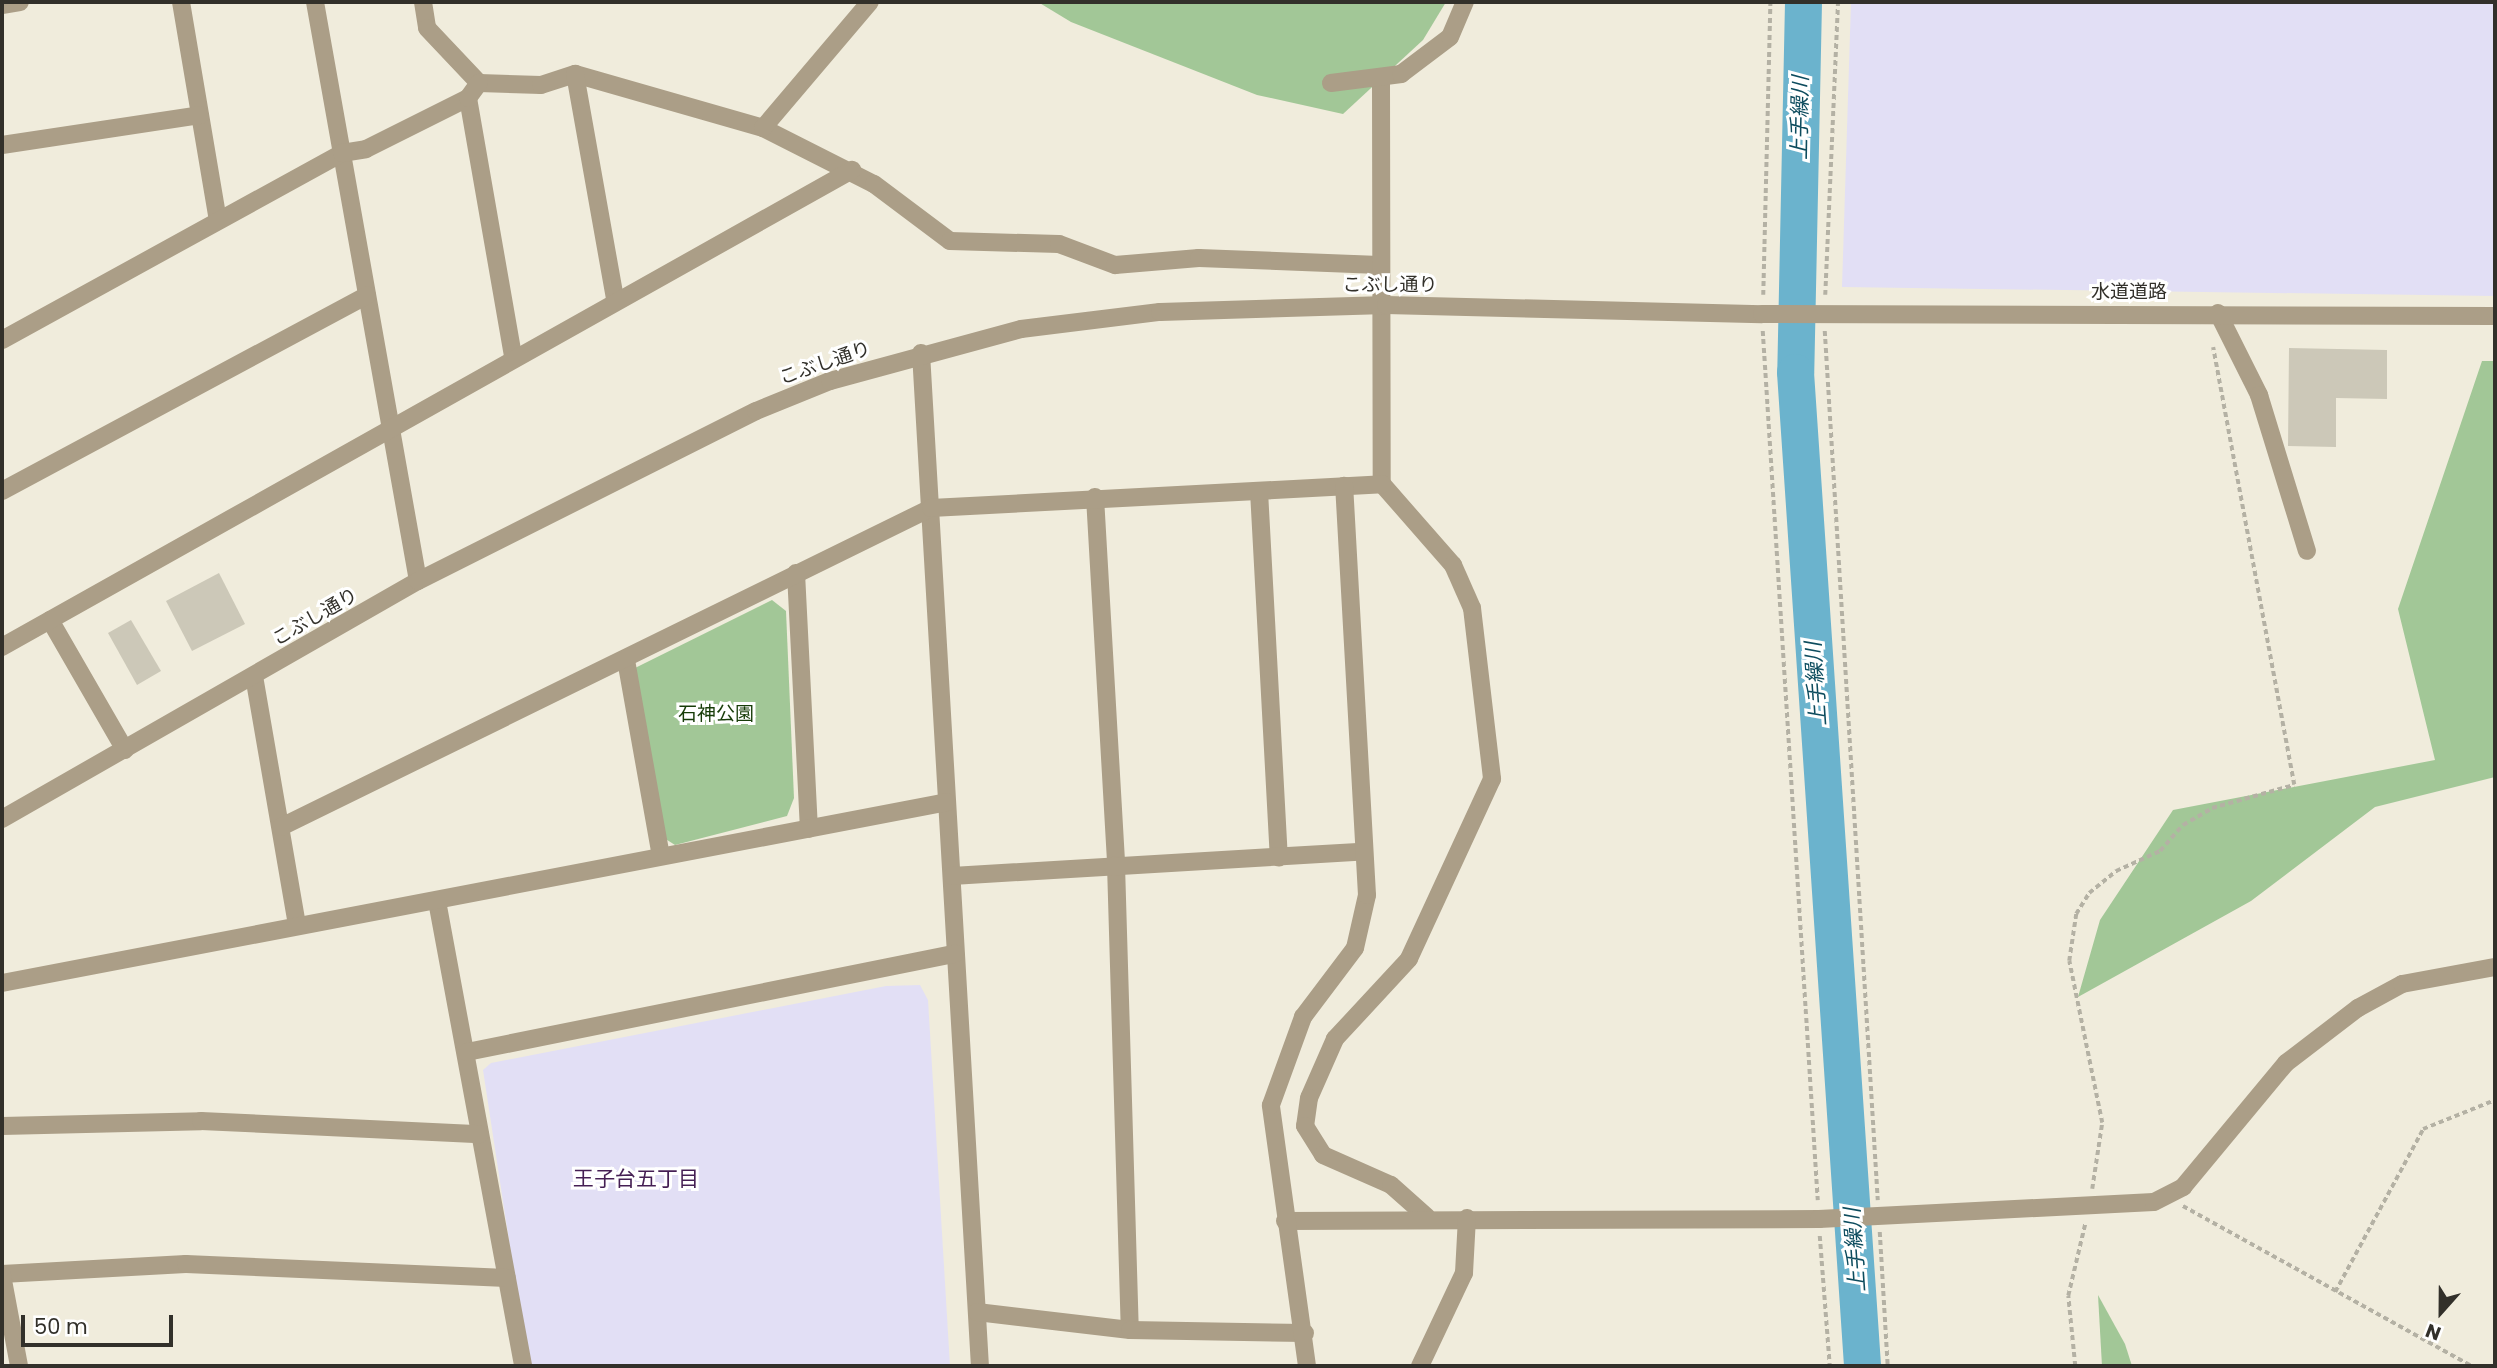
<!DOCTYPE html>
<meta charset="utf-8">
<style>
body{margin:0}
#map{position:relative;width:2497px;height:1368px;overflow:hidden;background:#f0ecdc;font-family:Poppins,"Noto Sans JP",sans-serif}
div>[style]{position:absolute}
.education>*{inset:0;background:#e2dff5}
.green>*{inset:0;background:#a2c797}
.river>*{height:37px;margin:-18.5px;padding:0 18.5px;transform-origin:18.5px;border-radius:18.5px;background:#6bb3cd}
.building>*{inset:0;background:#ccc8b8}
.path>*{height:3.5px;margin-top:-1.75px;transform-origin:0;background:repeating-linear-gradient(90deg,#b4b1a4 0 5px,transparent 0 8.5px)}
.minor>*{height:18px;margin:-9px;padding:0 9px;transform-origin:9px;border-radius:9px;background:#ab9e87}
span{translate:-50% -50%;white-space:nowrap;text-align:center;line-height:1.15;-webkit-text-stroke:6px #fff;paint-order:stroke}
.street-label{font-size:19px;color:#32302a}
.park-label{font-size:19px;color:#173c08}
.water-label{font-size:21px;color:#0d4c5e;font-style:italic}
.neighbourhood-label{font-size:21px;color:#451f54}
.frame{position:absolute;inset:0;border:4px solid #32302a;pointer-events:none}
.north{position:absolute;left:2406px;top:1277px;width:70px;height:70px;-webkit-text-stroke:5px #fff;paint-order:stroke;rotate:201deg;font-size:19px;font-weight:700;line-height:28px;text-align:center;color:#32302a}
.north::after{content:'';display:block;margin:auto;width:24px;height:32px;background:#32302a;clip-path:polygon(50% 0,100% 100%,50% 72%,0 100%)}
.scale{position:absolute;left:21px;top:1315px;width:152px;height:32px;box-sizing:border-box;border:4px solid #32302a;border-top:0;padding-left:9px;font-size:21px;line-height:24px;white-space:nowrap;color:#32302a;-webkit-text-stroke:5px #fff;paint-order:stroke}
</style>
<div id="map">
<div class="education">
<i style="clip-path:polygon(1851px 2px,2495px 2px,2495px 296px,1842px 287px)"></i>
<i style="clip-path:polygon(920px 985px,928px 1000px,950px 1366px,528px 1366px,483px 1070px,491px 1063px,886px 986px)"></i>
</div>
<div class="green">
<i style="clip-path:polygon(1038px 2px,1446px 2px,1423px 40px,1343px 114px,1257px 95px,1071px 22px)"></i>
<i style="clip-path:polygon(2482px 361px,2495px 361px,2495px 777px,2375px 807px,2251px 901px,2078px 997px,2100px 920px,2173px 810px,2435px 760px,2398px 609px)"></i>
<i style="clip-path:polygon(772px 600px,786px 611px,794px 798px,787px 816px,675px 845px,664px 838px,635px 668px)"></i>
<i style="clip-path:polygon(2098px 1295px,2125px 1344px,2132px 1366px,2102px 1366px)"></i>
</div>
<div class="river">
<i style="left:1803px;top:2px;width:370px;rotate:91.2deg"></i>
<i style="left:1795px;top:372px;width:996px;rotate:86.14deg"></i>
</div>
<div class="building">
<i style="clip-path:polygon(2289px 348px,2387px 350px,2387px 399px,2336px 398px,2336px 447px,2288px 446px)"></i>
<i style="clip-path:polygon(219px 573px,245px 624px,192px 651px,166px 601px)"></i>
<i style="clip-path:polygon(131px 620px,161px 671px,137px 685px,108px 633px)"></i>
</div>
<div class="path">
<i style="left:1763px;top:295px;width:293px;rotate:-88.6deg"></i>
<i style="left:1825px;top:295px;width:293px;rotate:-87.5deg"></i>
<i style="left:1763px;top:331px;width:871px;rotate:86.38deg"></i>
<i style="left:1825px;top:331px;width:871px;rotate:86.51deg"></i>
<i style="left:2092px;top:1189px;width:67px;rotate:-81.4deg"></i>
<i style="left:2102px;top:1123px;width:165px;rotate:-101.5deg"></i>
<i style="left:2069px;top:961px;width:48px;rotate:-81.5deg"></i>
<i style="left:2076px;top:914px;width:25px;rotate:-58deg"></i>
<i style="left:2089px;top:893px;width:35px;rotate:-39deg"></i>
<i style="left:2116px;top:871px;width:48px;rotate:-24.4deg"></i>
<i style="left:2160px;top:851px;width:35px;rotate:-49deg"></i>
<i style="left:2183px;top:825px;width:34px;rotate:-30deg"></i>
<i style="left:2212px;top:808px;width:85px;rotate:-15.7deg"></i>
<i style="left:2294px;top:785px;width:445px;rotate:-100.5deg"></i>
<i style="left:2183px;top:1206px;width:330px;rotate:29deg"></i>
<i style="left:1880px;top:1232px;width:134px;rotate:86.6deg"></i>
<i style="left:1820px;top:1236px;width:130px;rotate:85.6deg"></i>
<i style="left:2335px;top:1292px;width:185px;rotate:-61.6deg"></i>
<i style="left:2423px;top:1129px;width:78px;rotate:-21.9deg"></i>
<i style="left:2075px;top:1366px;width:70px;rotate:-95.7deg"></i>
<i style="left:2068px;top:1296px;width:74px;rotate:-76.7deg"></i>
</div>
<div class="minor">
<i style="left:181px;top:2px;width:222px;rotate:80.4deg"></i>
<i style="left:315px;top:2px;width:588px;rotate:79.91deg"></i>
<i style="left:423px;top:2px;width:26px;rotate:81deg"></i>
<i style="left:427px;top:28px;width:76px;rotate:46.6deg"></i>
<i style="left:479px;top:83px;width:62px;rotate:1.8deg"></i>
<i style="left:541px;top:85px;width:36px;rotate:-18deg"></i>
<i style="left:575px;top:74px;width:196px;rotate:16deg"></i>
<i style="left:763px;top:128px;width:124px;rotate:26.8deg"></i>
<i style="left:874px;top:184px;width:95px;rotate:36.9deg"></i>
<i style="left:950px;top:241px;width:109px;rotate:1.6deg"></i>
<i style="left:1059px;top:244px;width:60px;rotate:20.6deg"></i>
<i style="left:1115px;top:265px;width:84px;rotate:-4.8deg"></i>
<i style="left:1199px;top:258px;width:180px;rotate:2.2deg"></i>
<i style="left:2px;top:5px;width:18px;rotate:-9deg"></i>
<i style="left:575px;top:74px;width:229px;rotate:79.9deg"></i>
<i style="left:1381px;top:81px;width:403px;rotate:89.9deg"></i>
<i style="left:1382px;top:484px;width:108px;rotate:48.8deg"></i>
<i style="left:1453px;top:565px;width:47px;rotate:66.2deg"></i>
<i style="left:1472px;top:608px;width:172px;rotate:83.3deg"></i>
<i style="left:1492px;top:779px;width:198px;rotate:114.8deg"></i>
<i style="left:1409px;top:959px;width:109px;rotate:132.8deg"></i>
<i style="left:1335px;top:1039px;width:64px;rotate:113.8deg"></i>
<i style="left:1309px;top:1098px;width:28px;rotate:98deg"></i>
<i style="left:1305px;top:1126px;width:34px;rotate:58deg"></i>
<i style="left:1323px;top:1155px;width:74px;rotate:23.8deg"></i>
<i style="left:1391px;top:1185px;width:48px;rotate:41.6deg"></i>
<i style="left:1331px;top:83px;width:71px;rotate:-7.3deg"></i>
<i style="left:1401px;top:74px;width:61px;rotate:-37.1deg"></i>
<i style="left:1450px;top:37px;width:38px;rotate:-67deg"></i>
<i style="left:468px;top:98px;width:262px;rotate:80.1deg"></i>
<i style="left:763px;top:128px;width:165px;rotate:-49.7deg"></i>
<i style="left:2px;top:145px;width:200px;rotate:-8.6deg"></i>
<i style="left:2218px;top:313px;width:92px;rotate:63.4deg"></i>
<i style="left:2259px;top:395px;width:163px;rotate:72.9deg"></i>
<i style="left:2px;top:340px;width:388px;rotate:-28.8deg"></i>
<i style="left:342px;top:153px;width:24px;rotate:-9deg"></i>
<i style="left:366px;top:149px;width:114px;rotate:-26.6deg"></i>
<i style="left:468px;top:98px;width:19px;rotate:-54deg"></i>
<i style="left:921px;top:353px;width:1015px;rotate:86.67deg"></i>
<i style="left:2px;top:491px;width:414px;rotate:-28.2deg"></i>
<i style="left:1259px;top:491px;width:367px;rotate:86.9deg"></i>
<i style="left:1095px;top:497px;width:369px;rotate:86.7deg"></i>
<i style="left:1116px;top:865px;width:465px;rotate:88.3deg"></i>
<i style="left:796px;top:573px;width:256px;rotate:87.1deg"></i>
<i style="left:50px;top:620px;width:150px;rotate:60deg"></i>
<i style="left:2px;top:647px;width:975px;rotate:-29.3deg"></i>
<i style="left:626px;top:660px;width:199px;rotate:79.9deg"></i>
<i style="left:254px;top:676px;width:253px;rotate:80.2deg"></i>
<i style="left:2px;top:819px;width:479px;rotate:-29.8deg"></i>
<i style="left:418px;top:581px;width:378px;rotate:-26.7deg"></i>
<i style="left:756px;top:411px;width:80px;rotate:-22.1deg"></i>
<i style="left:830px;top:381px;width:198px;rotate:-15.2deg"></i>
<i style="left:1021px;top:329px;width:140px;rotate:-7deg"></i>
<i style="left:1160px;top:312px;width:226px;rotate:-1.8deg"></i>
<i style="left:1386px;top:305px;width:376px;rotate:1.4deg"></i>
<i style="left:1762px;top:314px;width:733px;rotate:0.16deg"></i>
<i style="left:281px;top:827px;width:724px;rotate:-26.14deg"></i>
<i style="left:931px;top:508px;width:452px;rotate:-3deg"></i>
<i style="left:952px;top:876px;width:411px;rotate:-3.4deg"></i>
<i style="left:437px;top:901px;width:473px;rotate:79.5deg"></i>
<i style="left:2px;top:983px;width:962px;rotate:-10.84deg"></i>
<i style="left:467px;top:1052px;width:498px;rotate:-11.4deg"></i>
<i style="left:2px;top:1126px;width:199px;rotate:-1.4deg"></i>
<i style="left:201px;top:1121px;width:279px;rotate:2.7deg"></i>
<i style="left:1285px;top:1221px;width:534px;rotate:-0.21deg"></i>
<i style="left:1819px;top:1219px;width:335px;rotate:-2.9deg"></i>
<i style="left:2154px;top:1202px;width:33px;rotate:-27deg"></i>
<i style="left:2183px;top:1187px;width:161px;rotate:-50.3deg"></i>
<i style="left:2286px;top:1063px;width:91px;rotate:-37.4deg"></i>
<i style="left:2358px;top:1008px;width:50px;rotate:-28.6deg"></i>
<i style="left:2402px;top:984px;width:95px;rotate:-10.4deg"></i>
<i style="left:2px;top:1274px;width:184px;rotate:-3.1deg"></i>
<i style="left:186px;top:1264px;width:321px;rotate:2.5deg"></i>
<i style="left:2px;top:1275px;width:93px;rotate:79.4deg"></i>
<i style="left:977px;top:1312px;width:154px;rotate:6.7deg"></i>
<i style="left:1130px;top:1330px;width:175px;rotate:1deg"></i>
<i style="left:1307px;top:1366px;width:263px;rotate:-97.9deg"></i>
<i style="left:1271px;top:1105px;width:94px;rotate:-70deg"></i>
<i style="left:1303px;top:1017px;width:86px;rotate:-53deg"></i>
<i style="left:1355px;top:948px;width:54px;rotate:-77.2deg"></i>
<i style="left:1367px;top:895px;width:410px;rotate:-93.2deg"></i>
<i style="left:1420px;top:1366px;width:103px;rotate:-64.7deg"></i>
<i style="left:1464px;top:1273px;width:55px;rotate:-86.9deg"></i>
</div>
<div class="street-label">
<span style="left:1390px;top:285px">こぶし通り</span>
<span style="left:2129px;top:292px">水道道路</span>
<span style="left:825px;top:363px;rotate:-19deg">こぶし通り</span>
<span style="left:315px;top:617px;rotate:-30deg">こぶし通り</span>
</div>
<div class="park-label">
<span style="left:716px;top:714px">石神公園</span>
</div>
<div class="water-label">
<span style="left:1800px;top:118px;rotate:-89deg">上手繰川</span>
<span style="left:1816px;top:684px;rotate:-94deg">上手繰川</span>
<span style="left:1855px;top:1250px;rotate:-94deg">上手繰川</span>
</div>
<div class="neighbourhood-label">
<span style="left:636px;top:1179px">王子台五丁目</span>
</div>
<div class="frame"></div>
<div class="north">N</div>
<div class="scale">50 m</div>
</div>
